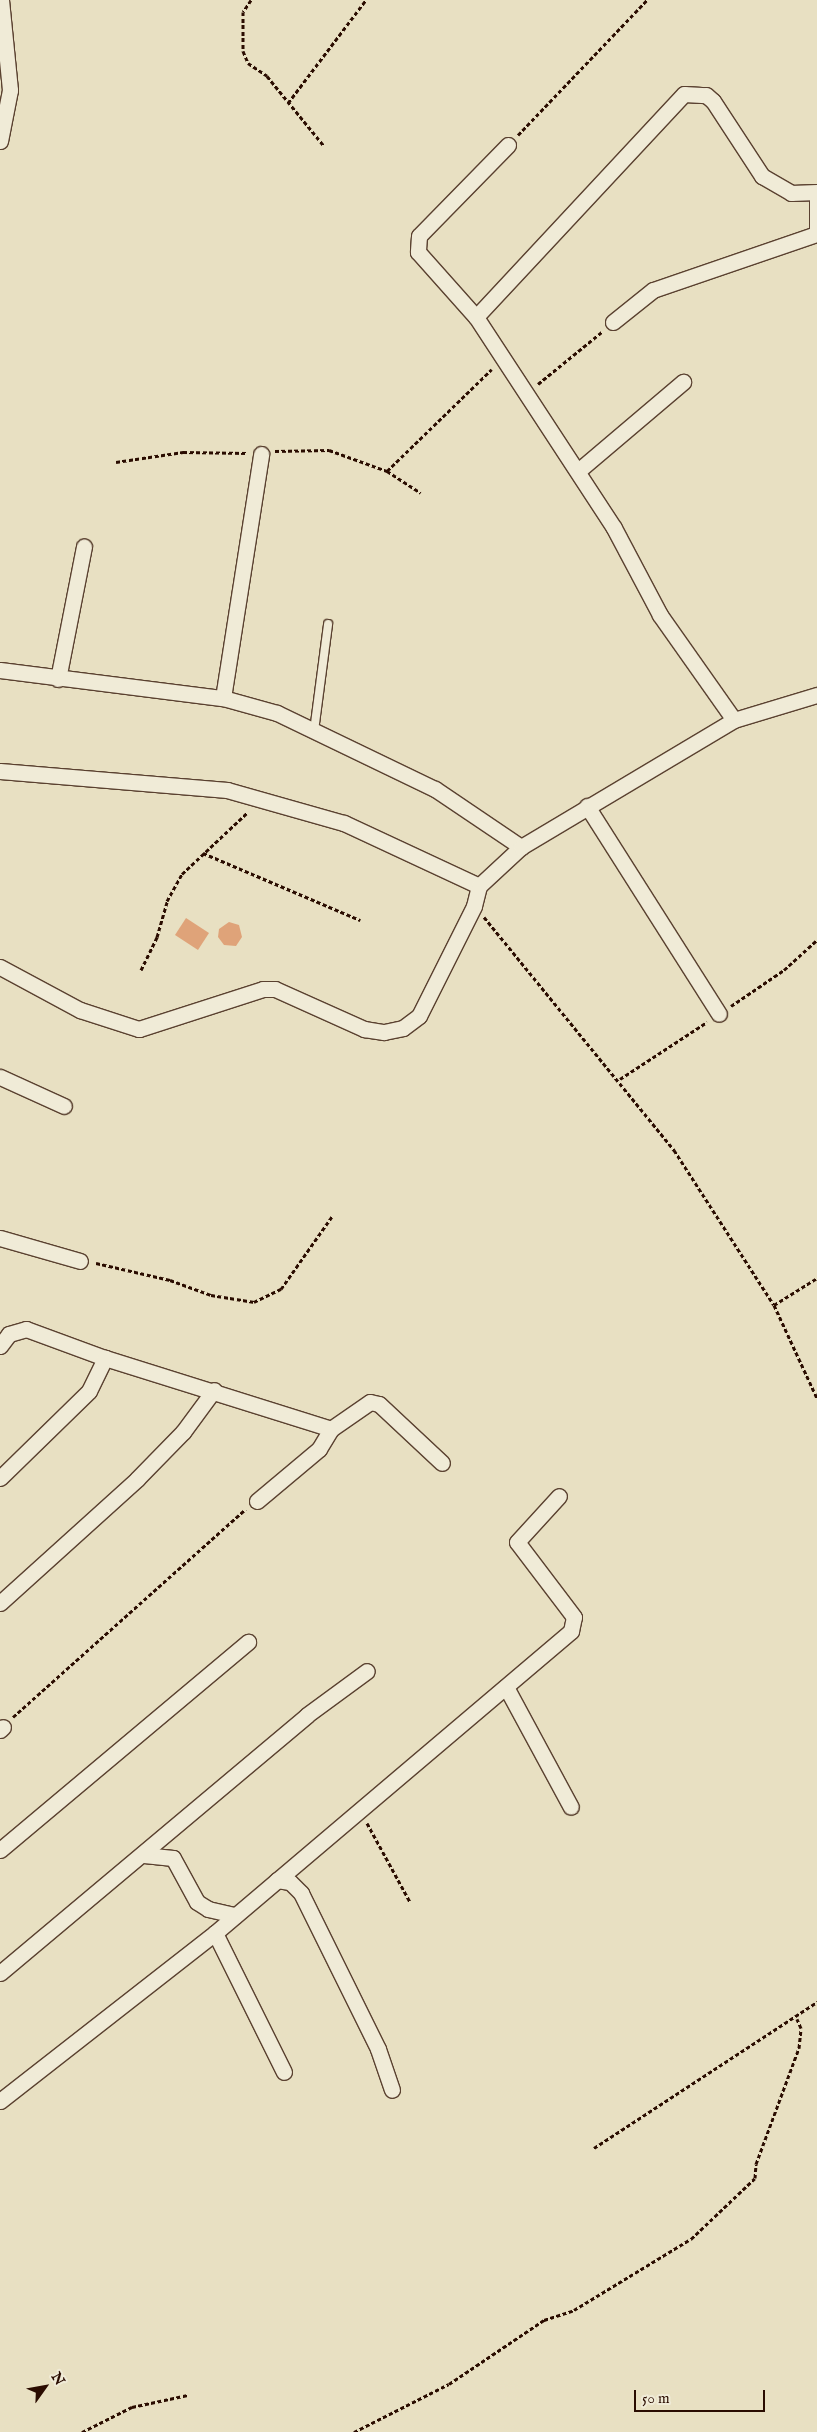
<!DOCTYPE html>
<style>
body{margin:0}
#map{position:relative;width:817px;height:2432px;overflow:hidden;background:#e8e0c2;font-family:"IM FELL English",serif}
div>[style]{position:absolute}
.building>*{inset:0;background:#dfa379}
.path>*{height:3px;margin-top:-1.5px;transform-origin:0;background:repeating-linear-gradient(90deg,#2a0c00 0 4px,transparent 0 6.5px)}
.roads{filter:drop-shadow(1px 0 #5a4130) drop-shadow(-1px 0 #5a4130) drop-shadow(0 1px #5a4130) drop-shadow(0 -1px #5a4130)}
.lane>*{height:8px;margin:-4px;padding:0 4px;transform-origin:4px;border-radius:4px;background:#f0ebd7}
.street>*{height:15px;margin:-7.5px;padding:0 7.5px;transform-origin:7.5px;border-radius:7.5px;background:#f0ebd7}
span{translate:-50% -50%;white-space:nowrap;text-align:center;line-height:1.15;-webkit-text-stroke:4px #f0ebd7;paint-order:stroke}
.north{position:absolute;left:20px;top:2362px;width:50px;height:50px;-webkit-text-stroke:4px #f0ebd7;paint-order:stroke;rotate:58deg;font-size:14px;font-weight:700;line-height:20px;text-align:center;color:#2a0c00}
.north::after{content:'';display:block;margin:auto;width:18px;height:22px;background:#2a0c00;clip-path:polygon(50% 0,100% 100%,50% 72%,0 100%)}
.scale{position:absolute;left:634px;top:2390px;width:131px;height:22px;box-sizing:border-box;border:2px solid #2a0c00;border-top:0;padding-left:6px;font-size:15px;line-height:18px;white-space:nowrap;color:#2a0c00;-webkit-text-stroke:4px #f0ebd7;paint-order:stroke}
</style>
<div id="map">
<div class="building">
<i style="clip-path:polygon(186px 918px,209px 933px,198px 950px,175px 935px)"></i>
<i style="clip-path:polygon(229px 922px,239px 925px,242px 937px,236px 946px,224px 945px,218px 937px,219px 929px)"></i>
</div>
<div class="path">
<i style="left:251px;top:0;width:14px;rotate:124deg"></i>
<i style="left:243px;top:12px;width:39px;rotate:90deg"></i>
<i style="left:243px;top:51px;width:13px;rotate:67deg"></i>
<i style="left:248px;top:63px;width:23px;rotate:34deg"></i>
<i style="left:267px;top:76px;width:90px;rotate:50.8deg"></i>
<i style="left:288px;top:103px;width:129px;rotate:-52.9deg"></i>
<i style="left:518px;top:135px;width:187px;rotate:-46.3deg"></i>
<i style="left:538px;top:384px;width:84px;rotate:-39.2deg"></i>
<i style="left:275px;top:451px;width:54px;rotate:-1.1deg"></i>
<i style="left:329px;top:450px;width:62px;rotate:19.9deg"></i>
<i style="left:387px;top:471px;width:40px;rotate:32.9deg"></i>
<i style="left:116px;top:462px;width:68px;rotate:-8.5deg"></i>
<i style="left:183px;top:452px;width:64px;rotate:0.9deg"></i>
<i style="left:387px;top:471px;width:146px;rotate:-44.2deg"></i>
<i style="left:203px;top:853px;width:171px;rotate:23.1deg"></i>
<i style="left:484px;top:917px;width:301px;rotate:50.8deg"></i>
<i style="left:674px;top:1150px;width:184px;rotate:57.2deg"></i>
<i style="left:774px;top:1305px;width:102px;rotate:65.2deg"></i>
<i style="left:141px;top:970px;width:37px;rotate:-64deg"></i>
<i style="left:157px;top:937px;width:37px;rotate:-74deg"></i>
<i style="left:167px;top:901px;width:31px;rotate:-61deg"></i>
<i style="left:182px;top:874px;width:91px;rotate:-43.2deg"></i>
<i style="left:731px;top:1006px;width:64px;rotate:-34.2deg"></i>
<i style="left:784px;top:970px;width:45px;rotate:-42.3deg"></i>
<i style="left:620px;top:1079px;width:104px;rotate:-33.2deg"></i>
<i style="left:96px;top:1263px;width:76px;rotate:12.9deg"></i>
<i style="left:170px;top:1280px;width:44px;rotate:20.1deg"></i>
<i style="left:211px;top:1295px;width:44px;rotate:9.2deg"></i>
<i style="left:254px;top:1302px;width:30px;rotate:-26deg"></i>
<i style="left:281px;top:1289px;width:90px;rotate:-54.9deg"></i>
<i style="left:774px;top:1305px;width:51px;rotate:-32.1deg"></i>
<i style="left:13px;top:1717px;width:312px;rotate:-41.8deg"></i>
<i style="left:367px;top:1823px;width:90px;rotate:61.4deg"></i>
<i style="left:594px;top:2148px;width:267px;rotate:-33.2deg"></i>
<i style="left:82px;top:2432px;width:56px;rotate:-26.6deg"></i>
<i style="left:132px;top:2407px;width:57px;rotate:-12.1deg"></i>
<i style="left:354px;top:2432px;width:106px;rotate:-26.8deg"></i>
<i style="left:449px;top:2384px;width:115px;rotate:-34deg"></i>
<i style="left:544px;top:2320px;width:32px;rotate:-18deg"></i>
<i style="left:574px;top:2310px;width:137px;rotate:-31.3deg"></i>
<i style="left:691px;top:2239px;width:88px;rotate:-43.6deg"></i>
<i style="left:755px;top:2178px;width:14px;rotate:-86deg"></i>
<i style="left:756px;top:2164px;width:124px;rotate:-69.7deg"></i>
<i style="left:799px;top:2048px;width:20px;rotate:-84deg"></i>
<i style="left:801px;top:2028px;width:10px;rotate:-114deg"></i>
</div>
<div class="roads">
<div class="lane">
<i style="left:314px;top:731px;width:108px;rotate:-82.5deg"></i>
</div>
<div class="street">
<i style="left:0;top:141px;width:52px;rotate:-78.9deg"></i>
<i style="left:10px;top:90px;width:90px;rotate:-95.7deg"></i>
<i style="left:508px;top:145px;width:127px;rotate:134.4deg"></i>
<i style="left:419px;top:236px;width:16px;rotate:94deg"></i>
<i style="left:418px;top:252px;width:87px;rotate:48.3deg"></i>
<i style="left:476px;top:317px;width:252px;rotate:56.8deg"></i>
<i style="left:614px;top:528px;width:98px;rotate:62.1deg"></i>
<i style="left:660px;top:615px;width:128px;rotate:54.8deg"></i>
<i style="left:817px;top:200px;width:29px;rotate:90deg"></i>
<i style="left:476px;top:317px;width:305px;rotate:-47deg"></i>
<i style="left:684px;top:94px;width:22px;rotate:3deg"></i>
<i style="left:706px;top:95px;width:9px;rotate:41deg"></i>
<i style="left:713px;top:101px;width:90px;rotate:56.8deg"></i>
<i style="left:762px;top:176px;width:34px;rotate:30deg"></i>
<i style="left:791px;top:193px;width:26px;rotate:-2deg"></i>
<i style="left:613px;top:322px;width:51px;rotate:-38.7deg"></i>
<i style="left:653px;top:290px;width:173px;rotate:-18.9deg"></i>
<i style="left:578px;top:471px;width:138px;rotate:-40.3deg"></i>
<i style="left:0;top:670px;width:225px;rotate:7.2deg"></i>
<i style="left:223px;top:698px;width:56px;rotate:15.5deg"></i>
<i style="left:277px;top:713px;width:175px;rotate:25.7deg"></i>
<i style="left:435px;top:789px;width:104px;rotate:34deg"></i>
<i style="left:58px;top:679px;width:135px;rotate:-78.9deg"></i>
<i style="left:223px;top:698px;width:247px;rotate:-81.1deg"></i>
<i style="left:0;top:771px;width:228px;rotate:4.8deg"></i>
<i style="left:227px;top:790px;width:122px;rotate:15.8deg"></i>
<i style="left:344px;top:823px;width:149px;rotate:25deg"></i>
<i style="left:587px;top:806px;width:246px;rotate:57.6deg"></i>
<i style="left:0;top:967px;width:91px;rotate:28.3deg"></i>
<i style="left:80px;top:1010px;width:62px;rotate:17.9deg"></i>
<i style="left:139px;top:1029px;width:130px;rotate:-17.9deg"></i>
<i style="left:263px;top:989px;width:12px"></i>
<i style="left:275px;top:989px;width:98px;rotate:24.2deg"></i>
<i style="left:364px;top:1029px;width:20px;rotate:9deg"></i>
<i style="left:384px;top:1032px;width:19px;rotate:-12deg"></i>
<i style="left:403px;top:1028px;width:20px;rotate:-37deg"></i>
<i style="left:419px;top:1016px;width:123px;rotate:-63.4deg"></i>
<i style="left:474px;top:906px;width:21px;rotate:-76deg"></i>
<i style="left:479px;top:886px;width:57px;rotate:-42.9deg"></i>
<i style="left:521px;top:847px;width:248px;rotate:-30.8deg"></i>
<i style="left:734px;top:720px;width:87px;rotate:-16.8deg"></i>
<i style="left:0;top:1077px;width:70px;rotate:24.4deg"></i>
<i style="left:0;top:1238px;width:83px;rotate:16deg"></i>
<i style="left:0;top:1346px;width:15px;rotate:-53deg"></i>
<i style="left:9px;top:1334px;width:18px;rotate:-16deg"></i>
<i style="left:26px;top:1329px;width:84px;rotate:20.2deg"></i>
<i style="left:105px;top:1358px;width:237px;rotate:17.4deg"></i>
<i style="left:0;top:1478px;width:124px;rotate:-44.3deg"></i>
<i style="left:89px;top:1391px;width:37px;rotate:-64deg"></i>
<i style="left:257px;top:1501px;width:81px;rotate:-40deg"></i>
<i style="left:319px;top:1449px;width:23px;rotate:-59deg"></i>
<i style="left:331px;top:1429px;width:47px;rotate:-34.7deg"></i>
<i style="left:370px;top:1402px;width:9px;rotate:13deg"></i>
<i style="left:379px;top:1404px;width:86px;rotate:43.1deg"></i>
<i style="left:0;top:1603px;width:185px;rotate:-42.1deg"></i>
<i style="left:137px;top:1479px;width:66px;rotate:-45.6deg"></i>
<i style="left:183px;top:1432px;width:52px;rotate:-53.6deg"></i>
<i style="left:506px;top:1687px;width:136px;rotate:61.6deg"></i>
<i style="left:0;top:1730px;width:4px;rotate:-45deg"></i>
<i style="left:0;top:1850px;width:324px;rotate:-40deg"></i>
<i style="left:144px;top:1855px;width:29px;rotate:6deg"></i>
<i style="left:173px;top:1858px;width:50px;rotate:61.4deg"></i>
<i style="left:197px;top:1902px;width:13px;rotate:32deg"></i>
<i style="left:208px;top:1909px;width:28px;rotate:13deg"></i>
<i style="left:277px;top:1880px;width:13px;rotate:9deg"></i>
<i style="left:290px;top:1882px;width:16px;rotate:45deg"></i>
<i style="left:301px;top:1893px;width:174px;rotate:63.7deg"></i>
<i style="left:378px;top:2049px;width:43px;rotate:71.1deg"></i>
<i style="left:215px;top:1933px;width:155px;rotate:63.6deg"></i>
<i style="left:0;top:1973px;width:401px;rotate:-40deg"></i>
<i style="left:307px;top:1715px;width:74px;rotate:-36.3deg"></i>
<i style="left:0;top:2101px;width:273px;rotate:-38deg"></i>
<i style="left:215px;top:1933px;width:467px;rotate:-40.3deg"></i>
<i style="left:571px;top:1631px;width:14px;rotate:-78deg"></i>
<i style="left:574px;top:1617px;width:94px;rotate:-127.2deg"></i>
<i style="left:517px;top:1542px;width:62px;rotate:-47.6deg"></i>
</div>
</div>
<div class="north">N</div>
<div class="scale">50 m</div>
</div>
